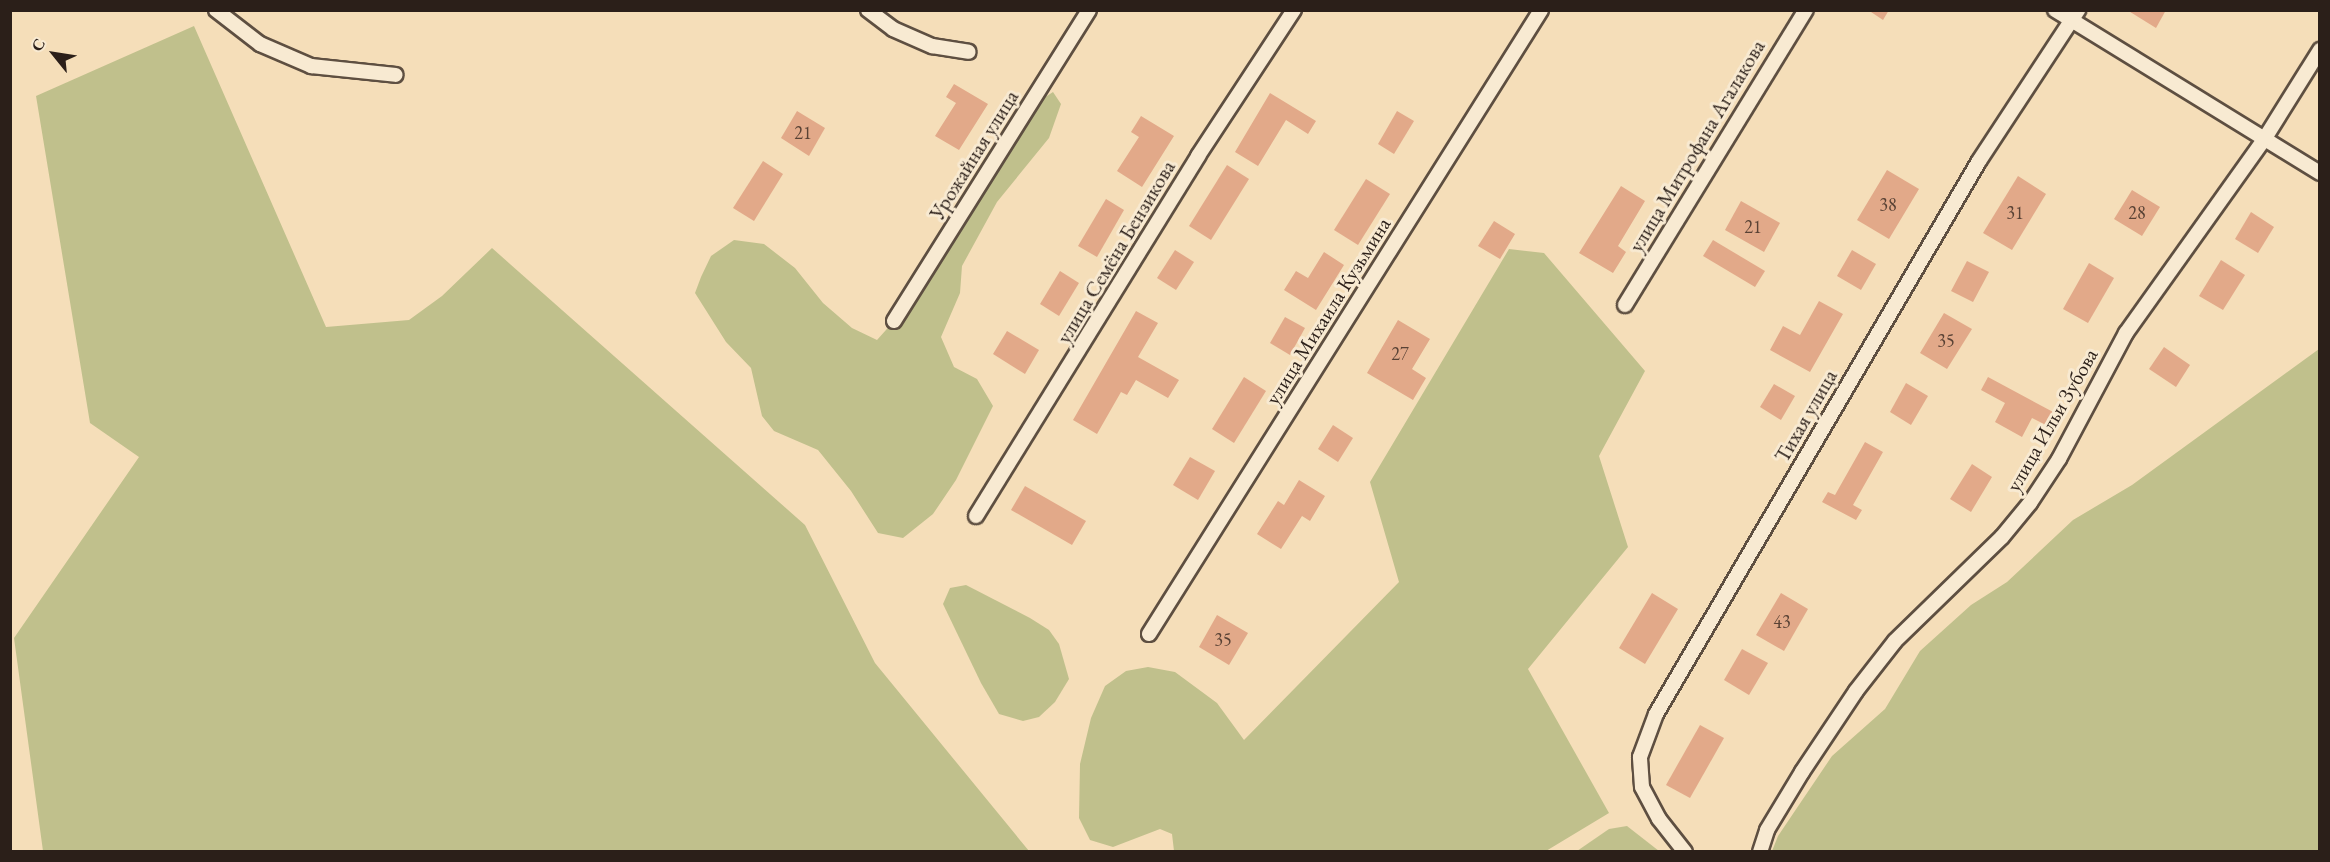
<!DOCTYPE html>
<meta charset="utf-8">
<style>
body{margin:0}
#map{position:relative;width:2330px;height:862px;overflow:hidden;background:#f5deb9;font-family:"EB Garamond",serif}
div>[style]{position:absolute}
.green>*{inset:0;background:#c0c08c}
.building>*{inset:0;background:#e2a989}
.roads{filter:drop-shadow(2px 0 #5e4f41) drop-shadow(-2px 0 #5e4f41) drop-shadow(0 2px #5e4f41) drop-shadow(0 -2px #5e4f41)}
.minor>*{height:14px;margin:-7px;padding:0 7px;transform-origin:7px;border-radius:7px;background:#f8ead2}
span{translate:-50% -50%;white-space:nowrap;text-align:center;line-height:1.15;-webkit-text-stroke:6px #f8ead2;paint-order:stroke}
.number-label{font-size:18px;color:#594235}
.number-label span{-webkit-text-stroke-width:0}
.street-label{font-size:21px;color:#2b1f19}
.frame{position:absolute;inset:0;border:12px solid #2b1f19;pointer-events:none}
.north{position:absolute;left:24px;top:24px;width:60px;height:60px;-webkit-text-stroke:4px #f8ead2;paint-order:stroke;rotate:300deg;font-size:16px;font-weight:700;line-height:24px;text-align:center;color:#2b1f19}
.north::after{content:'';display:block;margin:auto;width:21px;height:27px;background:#2b1f19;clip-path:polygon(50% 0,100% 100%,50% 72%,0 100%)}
</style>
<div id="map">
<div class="green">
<i style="clip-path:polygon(194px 26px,326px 327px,409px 320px,442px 296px,492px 248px,805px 525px,875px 663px,1029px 851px,43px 851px,14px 638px,139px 457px,90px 423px,36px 96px)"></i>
<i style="clip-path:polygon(1053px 92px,1061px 104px,1049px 138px,997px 202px,962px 266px,960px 293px,941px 337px,954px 367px,977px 379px,993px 406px,956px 480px,933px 514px,903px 538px,878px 533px,851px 491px,818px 450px,774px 431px,762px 416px,751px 368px,726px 342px,695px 293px,701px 277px,711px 256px,734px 240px,764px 244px,795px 268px,823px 303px,852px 328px,877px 340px,894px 321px,1027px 109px)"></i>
<i style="clip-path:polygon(1509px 249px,1544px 253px,1645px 371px,1599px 456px,1628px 547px,1528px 669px,1609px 813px,1546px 851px,1174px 851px,1172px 834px,1160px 829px,1113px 847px,1090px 840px,1079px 818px,1080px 764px,1091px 718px,1105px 686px,1126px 671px,1148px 667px,1175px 672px,1217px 703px,1244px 740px,1399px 582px,1370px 482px)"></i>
<i style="clip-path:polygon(2319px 349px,2319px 851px,1772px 851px,1778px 836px,1832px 756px,1885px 709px,1920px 651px,1971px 605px,2007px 582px,2073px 520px,2132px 485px)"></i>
<i style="clip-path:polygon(966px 585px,1030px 618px,1049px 630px,1059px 644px,1069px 679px,1055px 702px,1039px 717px,1023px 721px,999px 714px,981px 683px,943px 604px,950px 588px)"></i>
<i style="clip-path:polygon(1627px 826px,1659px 851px,1577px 851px,1609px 829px)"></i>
</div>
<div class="building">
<i style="clip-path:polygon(1868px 10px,1889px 10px,1883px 20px)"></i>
<i style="clip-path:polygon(2127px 10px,2166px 10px,2156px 28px)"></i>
<i style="clip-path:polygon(954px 84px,988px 104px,959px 150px,935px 136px,956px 103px,946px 97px)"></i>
<i style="clip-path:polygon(1270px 93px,1316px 121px,1308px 134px,1286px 120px,1258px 166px,1235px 152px)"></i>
<i style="clip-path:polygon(797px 111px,825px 128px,809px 156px,781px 138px)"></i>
<i style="clip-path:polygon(1397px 111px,1414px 121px,1394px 154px,1378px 144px)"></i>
<i style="clip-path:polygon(1141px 116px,1174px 136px,1142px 187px,1117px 171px,1139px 137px,1131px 132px)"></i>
<i style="clip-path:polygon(763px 161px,783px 174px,754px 221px,733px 208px)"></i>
<i style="clip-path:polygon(1227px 165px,1249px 179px,1211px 240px,1189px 226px)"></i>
<i style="clip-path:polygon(1887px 170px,1919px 189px,1889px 239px,1857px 220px)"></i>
<i style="clip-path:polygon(2018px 176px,2046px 194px,2012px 250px,1983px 233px)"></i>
<i style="clip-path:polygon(1366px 179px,1390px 194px,1358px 245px,1334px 230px)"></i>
<i style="clip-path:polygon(1621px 186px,1645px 201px,1618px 246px,1626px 252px,1613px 273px,1579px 253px)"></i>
<i style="clip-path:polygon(2132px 190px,2160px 207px,2142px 236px,2114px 219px)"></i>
<i style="clip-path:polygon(1106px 199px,1124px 210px,1097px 257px,1078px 246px)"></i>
<i style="clip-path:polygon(1741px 201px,1780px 223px,1764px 252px,1725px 230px)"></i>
<i style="clip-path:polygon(2251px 212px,2274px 227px,2258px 253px,2235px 239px)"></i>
<i style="clip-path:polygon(1494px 221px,1515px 234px,1500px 259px,1478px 246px)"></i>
<i style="clip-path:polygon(1713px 240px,1765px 271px,1755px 287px,1703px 256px)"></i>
<i style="clip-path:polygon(1175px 250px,1194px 262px,1176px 290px,1157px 278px)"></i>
<i style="clip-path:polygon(1852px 250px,1876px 264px,1861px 290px,1837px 276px)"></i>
<i style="clip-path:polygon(1324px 252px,1344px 265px,1316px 310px,1284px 290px,1296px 271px,1308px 278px)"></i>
<i style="clip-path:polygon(2221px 260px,2245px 275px,2223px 310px,2199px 296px)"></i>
<i style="clip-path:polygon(1967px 261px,1989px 272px,1973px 302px,1951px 291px)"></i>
<i style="clip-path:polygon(2089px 263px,2114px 278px,2088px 323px,2063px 309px)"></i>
<i style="clip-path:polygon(1060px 271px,1079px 283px,1059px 316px,1040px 304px)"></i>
<i style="clip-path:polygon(1819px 301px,1843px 314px,1810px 372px,1770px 350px,1783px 326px,1800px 335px)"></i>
<i style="clip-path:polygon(1136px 311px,1158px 323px,1138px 357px,1179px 380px,1168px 398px,1136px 380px,1127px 395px,1121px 392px,1097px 434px,1073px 420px)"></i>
<i style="clip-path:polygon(1944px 313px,1972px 329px,1947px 369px,1920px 353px)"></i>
<i style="clip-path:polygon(1285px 317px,1305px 328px,1290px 355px,1270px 343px)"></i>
<i style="clip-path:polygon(1398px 320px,1430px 339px,1412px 369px,1426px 378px,1413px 400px,1367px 373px)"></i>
<i style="clip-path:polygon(1007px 331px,1039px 350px,1025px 374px,993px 354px)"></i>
<i style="clip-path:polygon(2164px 347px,2190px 365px,2176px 387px,2149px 369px)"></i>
<i style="clip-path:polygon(1244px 377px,1266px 391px,1234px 443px,1212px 429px)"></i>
<i style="clip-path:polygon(1988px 377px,2055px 413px,2048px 426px,2032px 418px,2022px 437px,1995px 422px,2005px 403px,1981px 390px)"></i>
<i style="clip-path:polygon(1906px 383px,1928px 396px,1911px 425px,1890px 412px)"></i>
<i style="clip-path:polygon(1774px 384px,1795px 396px,1781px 420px,1760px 407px)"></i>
<i style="clip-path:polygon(1333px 425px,1353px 438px,1338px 462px,1318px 449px)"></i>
<i style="clip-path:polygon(1865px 442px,1883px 452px,1853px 505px,1862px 510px,1856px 520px,1822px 502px,1828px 492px,1835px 495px)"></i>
<i style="clip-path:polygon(1190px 457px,1215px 471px,1198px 500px,1173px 485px)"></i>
<i style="clip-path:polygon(1972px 464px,1992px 477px,1971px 512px,1950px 499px)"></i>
<i style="clip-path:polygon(1299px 480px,1325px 496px,1310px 521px,1302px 516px,1281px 549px,1257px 534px,1278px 501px,1284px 505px)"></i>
<i style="clip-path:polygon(1025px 486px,1086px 521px,1072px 545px,1011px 510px)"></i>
<i style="clip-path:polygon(1652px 593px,1678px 609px,1645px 664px,1619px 648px)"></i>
<i style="clip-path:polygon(1781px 593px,1808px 609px,1784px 651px,1756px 635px)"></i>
<i style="clip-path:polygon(1217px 615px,1248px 633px,1229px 665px,1199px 647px)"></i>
<i style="clip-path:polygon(1742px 649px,1768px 663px,1749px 695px,1724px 680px)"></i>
<i style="clip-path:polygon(1700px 725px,1724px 738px,1690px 798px,1666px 785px)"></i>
</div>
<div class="roads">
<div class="minor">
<i style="left:216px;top:10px;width:56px;rotate:37.7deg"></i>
<i style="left:260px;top:44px;width:56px;rotate:23.3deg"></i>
<i style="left:311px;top:66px;width:85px;rotate:6deg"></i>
<i style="left:868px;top:10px;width:31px;rotate:37deg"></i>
<i style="left:893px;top:29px;width:43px;rotate:23.6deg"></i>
<i style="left:932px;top:46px;width:37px;rotate:9deg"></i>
<i style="left:2055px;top:10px;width:311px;rotate:31.6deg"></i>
<i style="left:1625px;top:305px;width:346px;rotate:-58.5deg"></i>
<i style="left:894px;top:321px;width:367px;rotate:-57.9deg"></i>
<i style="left:976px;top:516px;width:423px;rotate:-58.3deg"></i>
<i style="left:1198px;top:156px;width:175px;rotate:-56.7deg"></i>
<i style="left:1149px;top:634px;width:737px;rotate:-57.86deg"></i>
<i style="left:1685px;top:852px;width:42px;rotate:-128.2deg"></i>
<i style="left:1659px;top:819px;width:36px;rotate:-118deg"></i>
<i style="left:1642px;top:787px;width:30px;rotate:-94deg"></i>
<i style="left:1640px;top:757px;width:46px;rotate:-69.6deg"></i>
<i style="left:1656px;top:714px;width:640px;rotate:-59.71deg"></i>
<i style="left:1979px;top:161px;width:181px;rotate:-56.7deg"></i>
<i style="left:1760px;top:852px;width:23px;rotate:-72deg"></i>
<i style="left:1767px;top:830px;width:68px;rotate:-58.9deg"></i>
<i style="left:1802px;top:772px;width:97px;rotate:-56.3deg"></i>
<i style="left:1856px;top:691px;width:63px;rotate:-52deg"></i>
<i style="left:1895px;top:641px;width:149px;rotate:-44.2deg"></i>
<i style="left:2002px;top:537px;width:44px;rotate:-50.5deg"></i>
<i style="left:2030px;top:503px;width:53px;rotate:-56.6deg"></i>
<i style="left:2059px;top:459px;width:143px;rotate:-62deg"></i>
<i style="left:2126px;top:333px;width:239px;rotate:-54.5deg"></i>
<i style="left:2265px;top:138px;width:104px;rotate:-58deg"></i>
</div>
</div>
<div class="number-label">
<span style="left:803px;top:133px">21</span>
<span style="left:1888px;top:205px">38</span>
<span style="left:2015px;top:213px">31</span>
<span style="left:2137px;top:213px">28</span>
<span style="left:1753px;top:227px">21</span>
<span style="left:1946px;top:341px">35</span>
<span style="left:1400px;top:354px">27</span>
<span style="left:1782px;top:622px">43</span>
<span style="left:1223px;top:640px">35</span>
</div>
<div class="street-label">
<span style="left:1697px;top:146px;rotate:-59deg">улица Митрофана Агалакова</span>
<span style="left:974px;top:155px;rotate:-58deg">Урожайная улица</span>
<span style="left:1116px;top:252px;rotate:-59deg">улица Семёна Бензикова</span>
<span style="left:1328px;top:311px;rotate:-58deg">улица Михаила Кузьмина</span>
<span style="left:1806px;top:416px;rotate:-60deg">Тихая улица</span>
<span style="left:2052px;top:420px;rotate:-60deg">улица Ильи Зубова</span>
</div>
<div class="frame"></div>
<div class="north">С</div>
</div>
